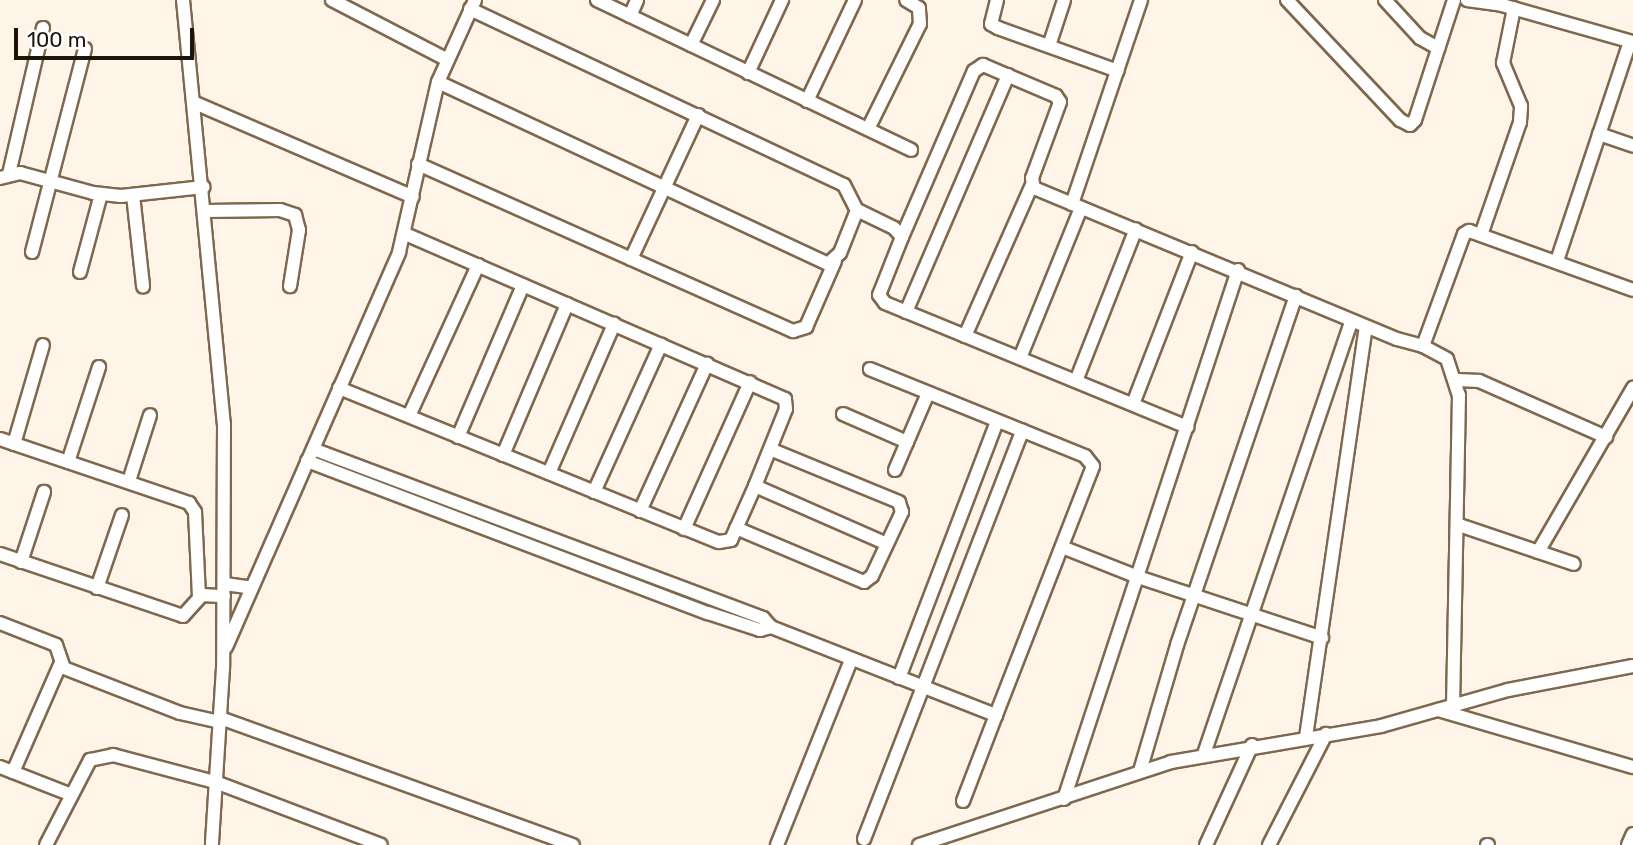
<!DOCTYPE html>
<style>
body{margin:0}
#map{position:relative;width:1633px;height:845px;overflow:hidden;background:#fef4e8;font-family:Rubik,sans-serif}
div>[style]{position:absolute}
.roads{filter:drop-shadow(2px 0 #7e684e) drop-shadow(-2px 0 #7e684e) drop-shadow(0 2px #7e684e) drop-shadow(0 -2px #7e684e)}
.minor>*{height:12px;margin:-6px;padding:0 6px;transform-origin:6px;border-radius:6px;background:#fff}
span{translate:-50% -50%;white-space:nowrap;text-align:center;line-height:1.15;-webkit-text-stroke:6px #fff;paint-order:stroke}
.scale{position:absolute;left:14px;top:28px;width:180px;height:32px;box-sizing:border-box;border:4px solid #1d150a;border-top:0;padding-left:9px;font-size:21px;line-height:24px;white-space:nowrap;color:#1d150a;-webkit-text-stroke:5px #fff;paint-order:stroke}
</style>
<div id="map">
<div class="roads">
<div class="minor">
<i style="left:183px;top:0;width:426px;rotate:84.5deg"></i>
<i style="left:224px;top:424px;width:244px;rotate:90.2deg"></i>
<i style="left:223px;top:668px;width:177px;rotate:93.6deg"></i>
<i style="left:332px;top:0;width:128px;rotate:27.4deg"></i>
<i style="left:597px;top:0;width:348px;rotate:25.5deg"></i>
<i style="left:997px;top:0;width:25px;rotate:104deg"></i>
<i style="left:991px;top:24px;width:8px;rotate:30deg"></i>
<i style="left:998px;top:28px;width:127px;rotate:19.7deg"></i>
<i style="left:1287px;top:0;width:165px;rotate:46.7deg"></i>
<i style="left:1400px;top:120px;width:11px;rotate:27deg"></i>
<i style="left:1410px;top:125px;width:7px;rotate:-45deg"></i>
<i style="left:1415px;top:120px;width:126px;rotate:-72deg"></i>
<i style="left:1385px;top:0;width:52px;rotate:47.4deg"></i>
<i style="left:1420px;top:38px;width:21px;rotate:29deg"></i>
<i style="left:1467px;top:0;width:35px;rotate:8deg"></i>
<i style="left:1502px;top:5px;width:136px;rotate:15.8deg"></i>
<i style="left:470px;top:9px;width:413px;rotate:25.2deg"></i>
<i style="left:844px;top:185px;width:28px;rotate:63deg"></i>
<i style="left:857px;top:210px;width:41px;rotate:25.9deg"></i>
<i style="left:894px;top:228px;width:12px;rotate:48deg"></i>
<i style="left:902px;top:237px;width:62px;rotate:111.6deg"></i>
<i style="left:879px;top:295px;width:10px;rotate:53deg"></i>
<i style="left:885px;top:303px;width:327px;rotate:22.3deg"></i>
<i style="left:630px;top:16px;width:17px;rotate:-66deg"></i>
<i style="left:691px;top:45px;width:50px;rotate:-63.9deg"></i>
<i style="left:1049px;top:46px;width:48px;rotate:-71.9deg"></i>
<i style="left:748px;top:73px;width:81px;rotate:-65deg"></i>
<i style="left:438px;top:82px;width:430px;rotate:25deg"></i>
<i style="left:828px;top:264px;width:16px;rotate:-43deg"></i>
<i style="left:840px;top:253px;width:46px;rotate:-68.4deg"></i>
<i style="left:807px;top:101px;width:112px;rotate:-64.6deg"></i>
<i style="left:195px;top:103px;width:237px;rotate:23.3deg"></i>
<i style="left:868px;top:129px;width:117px;rotate:-63.7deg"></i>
<i style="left:920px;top:24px;width:16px;rotate:-94deg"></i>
<i style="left:919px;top:8px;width:15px;rotate:-148deg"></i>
<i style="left:1599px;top:134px;width:36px;rotate:19deg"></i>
<i style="left:418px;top:164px;width:411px;rotate:24deg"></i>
<i style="left:793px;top:331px;width:14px;rotate:-17deg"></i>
<i style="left:806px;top:327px;width:72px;rotate:-66.3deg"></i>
<i style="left:9px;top:174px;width:150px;rotate:-76.9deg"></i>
<i style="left:0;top:178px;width:21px;rotate:-14deg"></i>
<i style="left:20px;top:173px;width:76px;rotate:15.3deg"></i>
<i style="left:93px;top:193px;width:28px;rotate:6deg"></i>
<i style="left:121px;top:196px;width:83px;rotate:-6.2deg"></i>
<i style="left:133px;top:195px;width:92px;rotate:83.7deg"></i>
<i style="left:1072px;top:204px;width:215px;rotate:-71.3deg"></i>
<i style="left:206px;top:211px;width:74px;rotate:-0.8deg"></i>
<i style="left:280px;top:210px;width:16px;rotate:18deg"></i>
<i style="left:295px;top:215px;width:16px;rotate:75deg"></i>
<i style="left:299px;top:230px;width:57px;rotate:99.1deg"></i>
<i style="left:1482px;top:232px;width:116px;rotate:-70.9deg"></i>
<i style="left:1520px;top:122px;width:16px;rotate:-86deg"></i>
<i style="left:1521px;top:106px;width:47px;rotate:-112.7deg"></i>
<i style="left:1503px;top:63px;width:56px;rotate:-78.7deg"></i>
<i style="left:902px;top:237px;width:181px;rotate:-66.6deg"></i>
<i style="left:974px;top:71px;width:11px;rotate:-34deg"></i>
<i style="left:983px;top:65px;width:79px;rotate:23deg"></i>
<i style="left:1056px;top:96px;width:7px;rotate:56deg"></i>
<i style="left:1060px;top:102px;width:81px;rotate:110.2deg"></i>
<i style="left:1032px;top:178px;width:10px;rotate:79deg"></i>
<i style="left:1034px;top:188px;width:393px;rotate:22.6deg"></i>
<i style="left:1397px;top:339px;width:27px;rotate:15deg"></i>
<i style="left:1423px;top:346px;width:119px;rotate:-69.9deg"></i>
<i style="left:1464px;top:234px;width:6px;rotate:-31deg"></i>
<i style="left:1469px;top:231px;width:174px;rotate:19.8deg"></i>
<i style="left:32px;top:252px;width:210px;rotate:-75.4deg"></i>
<i style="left:631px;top:259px;width:159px;rotate:-65deg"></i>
<i style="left:1557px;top:261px;width:231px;rotate:-71.6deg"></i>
<i style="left:80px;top:272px;width:81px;rotate:-74.9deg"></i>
<i style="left:906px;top:312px;width:258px;rotate:-66.7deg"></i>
<i style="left:965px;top:336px;width:165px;rotate:-66.1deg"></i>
<i style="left:1423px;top:346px;width:27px;rotate:28deg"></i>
<i style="left:1447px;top:359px;width:38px;rotate:72deg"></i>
<i style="left:1459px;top:395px;width:311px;rotate:91.1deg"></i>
<i style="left:1020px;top:358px;width:162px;rotate:-67.9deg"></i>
<i style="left:1458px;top:380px;width:21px;rotate:3deg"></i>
<i style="left:1479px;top:381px;width:139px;rotate:23.8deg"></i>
<i style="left:1076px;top:381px;width:163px;rotate:-68.5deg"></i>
<i style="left:339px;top:388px;width:410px;rotate:22.1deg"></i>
<i style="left:719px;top:542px;width:12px;rotate:-9deg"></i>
<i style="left:731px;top:540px;width:59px;rotate:-66deg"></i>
<i style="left:755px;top:486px;width:83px;rotate:-68.1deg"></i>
<i style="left:786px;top:409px;width:10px;rotate:-96deg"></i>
<i style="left:785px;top:399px;width:414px;rotate:-156.5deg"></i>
<i style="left:1133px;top:404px;width:163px;rotate:-68.8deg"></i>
<i style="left:843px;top:414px;width:70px;rotate:23.6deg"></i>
<i style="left:409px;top:416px;width:166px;rotate:-65.4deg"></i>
<i style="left:458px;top:437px;width:165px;rotate:-66.8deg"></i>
<i style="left:0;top:439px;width:200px;rotate:18.7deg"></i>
<i style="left:189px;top:503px;width:11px;rotate:56deg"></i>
<i style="left:195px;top:512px;width:86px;rotate:87.3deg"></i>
<i style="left:14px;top:444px;width:103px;rotate:-73.7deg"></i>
<i style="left:313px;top:449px;width:481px;rotate:20.6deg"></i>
<i style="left:763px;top:618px;width:12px;rotate:48deg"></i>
<i style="left:771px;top:627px;width:242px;rotate:21.4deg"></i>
<i style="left:996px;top:715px;width:267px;rotate:-68.7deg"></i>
<i style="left:1093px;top:466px;width:13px;rotate:-129deg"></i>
<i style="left:1085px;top:456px;width:232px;rotate:-158deg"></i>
<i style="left:503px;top:455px;width:164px;rotate:-67deg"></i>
<i style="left:307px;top:461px;width:429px;rotate:20.8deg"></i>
<i style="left:708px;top:613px;width:55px;rotate:18.1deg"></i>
<i style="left:760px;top:630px;width:11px;rotate:-15deg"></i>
<i style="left:68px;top:462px;width:100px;rotate:-71.9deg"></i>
<i style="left:895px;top:470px;width:84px;rotate:-66.8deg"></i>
<i style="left:549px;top:473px;width:163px;rotate:-66.4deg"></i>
<i style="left:129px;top:481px;width:69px;rotate:-72.3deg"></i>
<i style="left:755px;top:486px;width:144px;rotate:23.7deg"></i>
<i style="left:594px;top:492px;width:162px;rotate:-65.6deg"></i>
<i style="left:640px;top:511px;width:162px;rotate:-65.5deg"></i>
<i style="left:1459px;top:525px;width:121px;rotate:18.7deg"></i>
<i style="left:736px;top:528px;width:139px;rotate:22.9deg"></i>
<i style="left:864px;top:582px;width:10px;rotate:-37deg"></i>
<i style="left:872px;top:576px;width:71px;rotate:-64.9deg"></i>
<i style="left:902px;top:512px;width:10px;rotate:-107deg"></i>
<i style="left:899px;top:502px;width:139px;rotate:-157.7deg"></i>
<i style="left:684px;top:529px;width:161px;rotate:-65.8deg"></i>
<i style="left:1062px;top:547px;width:82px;rotate:21.5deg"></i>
<i style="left:1138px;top:577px;width:194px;rotate:18.3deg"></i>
<i style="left:1538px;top:552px;width:190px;rotate:-59.9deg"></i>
<i style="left:0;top:554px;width:193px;rotate:18.7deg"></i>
<i style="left:183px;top:616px;width:28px;rotate:-48deg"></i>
<i style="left:202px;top:595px;width:22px;rotate:3deg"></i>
<i style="left:21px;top:562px;width:74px;rotate:-71.8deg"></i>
<i style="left:225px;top:584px;width:27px;rotate:8deg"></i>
<i style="left:97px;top:588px;width:77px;rotate:-71.1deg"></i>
<i style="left:0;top:623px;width:60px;rotate:21.4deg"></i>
<i style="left:56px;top:645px;width:24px;rotate:71deg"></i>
<i style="left:64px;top:668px;width:124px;rotate:21.2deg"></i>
<i style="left:180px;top:713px;width:41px;rotate:12.7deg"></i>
<i style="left:226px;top:647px;width:431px;rotate:-66.3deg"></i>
<i style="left:399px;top:252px;width:174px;rotate:-77.1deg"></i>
<i style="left:438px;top:82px;width:90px;rotate:-65.7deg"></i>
<i style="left:899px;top:678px;width:275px;rotate:-69.1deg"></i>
<i style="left:1438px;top:710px;width:203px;rotate:16.3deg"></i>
<i style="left:220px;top:718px;width:375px;rotate:19.8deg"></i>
<i style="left:1306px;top:737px;width:414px;rotate:-81.7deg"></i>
<i style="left:1204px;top:754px;width:457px;rotate:-71.2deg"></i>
<i style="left:0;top:767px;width:77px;rotate:21.3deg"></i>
<i style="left:1140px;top:771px;width:131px;rotate:-73.6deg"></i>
<i style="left:1177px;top:645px;width:369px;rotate:-71.2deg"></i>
<i style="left:13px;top:772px;width:117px;rotate:-66.3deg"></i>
<i style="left:1064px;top:799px;width:557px;rotate:-71.79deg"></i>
<i style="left:963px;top:801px;width:92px;rotate:-69deg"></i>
<i style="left:864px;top:839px;width:438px;rotate:-68.8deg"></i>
<i style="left:46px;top:845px;width:96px;rotate:-62.6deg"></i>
<i style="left:90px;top:760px;width:24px;rotate:-12deg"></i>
<i style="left:113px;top:755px;width:109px;rotate:14.9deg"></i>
<i style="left:218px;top:783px;width:174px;rotate:20.8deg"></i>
<i style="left:777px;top:845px;width:199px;rotate:-68.2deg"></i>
<i style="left:919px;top:845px;width:265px;rotate:-18.2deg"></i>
<i style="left:1171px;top:762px;width:213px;rotate:-9.7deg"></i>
<i style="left:1381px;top:726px;width:132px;rotate:-15.8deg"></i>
<i style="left:1508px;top:690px;width:127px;rotate:-10.9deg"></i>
<i style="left:1206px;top:845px;width:110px;rotate:-65.3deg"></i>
<i style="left:1269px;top:845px;width:125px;rotate:-62.8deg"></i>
<i style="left:1487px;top:845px;width:1px"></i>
<i style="left:1628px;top:845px;width:12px;rotate:-66deg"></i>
</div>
</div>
<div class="scale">100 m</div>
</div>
